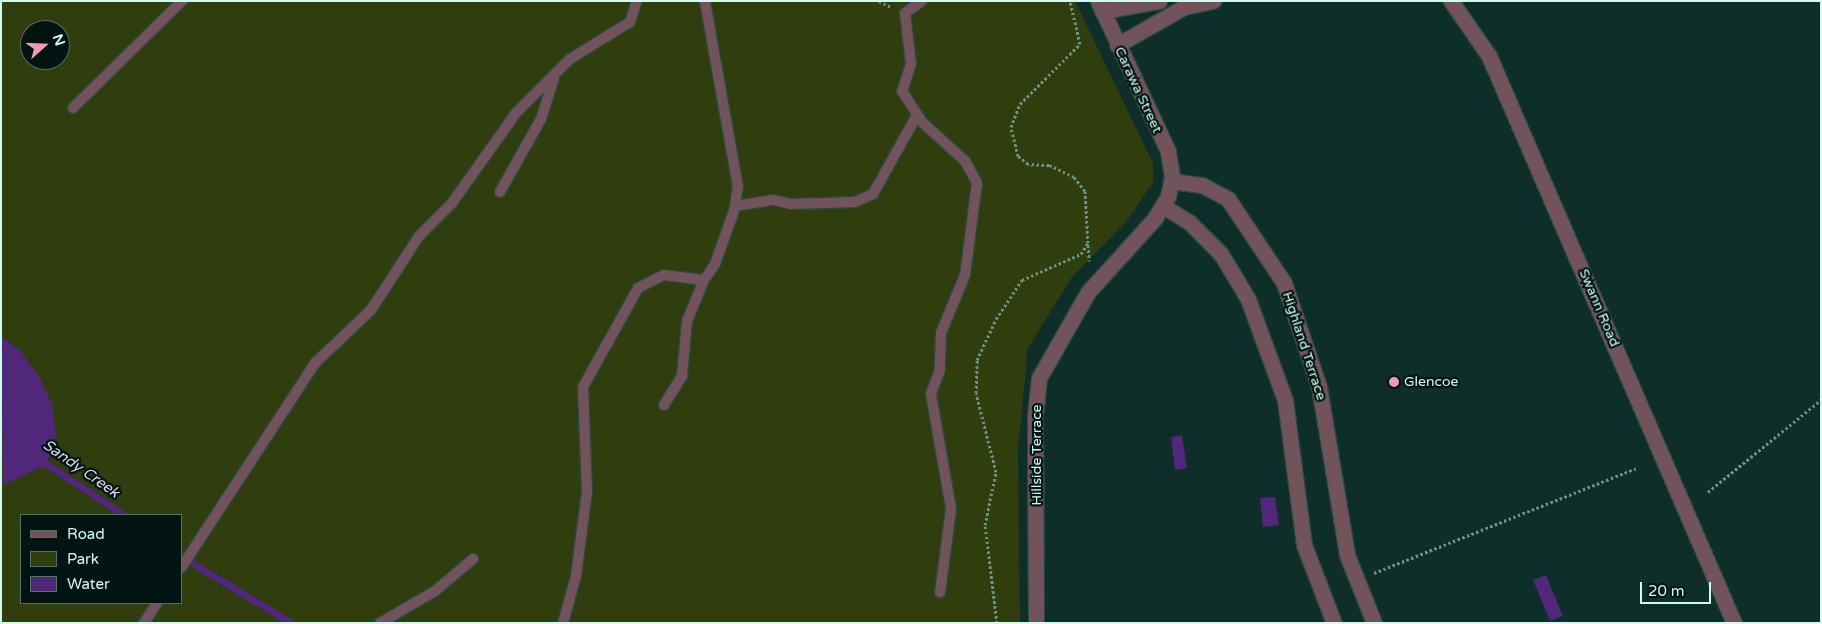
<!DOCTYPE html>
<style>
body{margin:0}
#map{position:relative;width:1822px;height:624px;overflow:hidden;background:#0d2e29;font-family:"Varela Round",sans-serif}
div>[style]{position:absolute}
.green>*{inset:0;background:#303d0c}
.water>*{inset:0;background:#50277a}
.stream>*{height:7px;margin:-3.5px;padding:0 3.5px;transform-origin:3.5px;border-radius:3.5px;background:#50277a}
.path>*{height:3px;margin-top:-1.5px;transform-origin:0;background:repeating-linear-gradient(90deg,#6b928b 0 2.5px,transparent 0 5px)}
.roads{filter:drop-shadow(1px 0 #284b45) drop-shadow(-1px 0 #284b45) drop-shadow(0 1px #284b45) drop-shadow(0 -1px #284b45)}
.service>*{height:10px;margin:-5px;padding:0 5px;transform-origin:5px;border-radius:5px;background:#73535b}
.minor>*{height:15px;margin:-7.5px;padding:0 7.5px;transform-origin:7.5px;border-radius:7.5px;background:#73535b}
.dots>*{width:14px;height:14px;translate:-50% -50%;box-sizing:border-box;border:2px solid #011411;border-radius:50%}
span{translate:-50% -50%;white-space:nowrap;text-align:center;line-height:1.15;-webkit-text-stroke:4.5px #011411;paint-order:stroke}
.street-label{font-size:14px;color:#cefcf3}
.poi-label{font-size:14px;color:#cefcf3}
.left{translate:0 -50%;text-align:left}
.water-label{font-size:15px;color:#dfd6ee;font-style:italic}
.frame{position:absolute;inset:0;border:2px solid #cefcf3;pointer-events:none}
.legend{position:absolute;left:20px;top:514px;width:162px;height:90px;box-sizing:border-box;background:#011411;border:1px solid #53716b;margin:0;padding:6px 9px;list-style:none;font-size:15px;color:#cefcf3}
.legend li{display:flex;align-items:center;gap:10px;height:25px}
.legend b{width:25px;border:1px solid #53716b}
.north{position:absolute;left:20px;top:20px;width:50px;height:50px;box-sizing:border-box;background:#011411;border:1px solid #53716b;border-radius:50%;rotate:70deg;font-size:14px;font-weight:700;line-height:20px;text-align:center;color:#cefcf3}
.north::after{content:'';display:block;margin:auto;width:18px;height:22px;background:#f19ab1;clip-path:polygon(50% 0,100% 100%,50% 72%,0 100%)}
.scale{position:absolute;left:1640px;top:582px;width:71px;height:22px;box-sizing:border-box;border:2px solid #cefcf3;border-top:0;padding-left:6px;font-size:15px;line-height:18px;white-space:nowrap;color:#cefcf3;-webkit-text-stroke:4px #011411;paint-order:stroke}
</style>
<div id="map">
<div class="green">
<i style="clip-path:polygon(evenodd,1px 1px,1075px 1px,1153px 163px,1153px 182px,1127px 221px,1072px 277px,1028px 348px,1018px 450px,1020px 623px,1px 623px,1px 1px,30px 30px,60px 30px,60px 60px,30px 60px,30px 30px,1px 1px,21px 515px,181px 515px,181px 603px,21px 603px,21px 515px)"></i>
</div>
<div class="water">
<i style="clip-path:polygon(1px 337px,20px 350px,40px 378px,52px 404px,56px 435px,46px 465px,3px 485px)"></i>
<i style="clip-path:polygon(1182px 435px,1187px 468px,1175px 470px,1171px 437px)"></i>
<i style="clip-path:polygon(1275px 497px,1279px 525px,1263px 527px,1260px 498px)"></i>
<i style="clip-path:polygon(1546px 575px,1563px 616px,1550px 621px,1533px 580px)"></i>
</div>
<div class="stream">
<i style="left:39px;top:459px;width:102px;rotate:33.4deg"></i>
<i style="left:181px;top:556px;width:129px;rotate:31.3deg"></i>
</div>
<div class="path">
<i style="left:879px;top:1px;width:13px;rotate:27deg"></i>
<i style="left:1088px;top:245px;width:16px;rotate:86deg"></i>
<i style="left:1708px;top:492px;width:146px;rotate:-39.2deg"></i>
<i style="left:1374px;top:573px;width:282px;rotate:-21.8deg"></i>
<i style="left:997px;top:623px;width:99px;rotate:-97deg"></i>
<i style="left:985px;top:525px;width:54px;rotate:-78.3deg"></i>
<i style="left:996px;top:472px;width:81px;rotate:-104.2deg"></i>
<i style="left:976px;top:393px;width:33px;rotate:-88deg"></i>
<i style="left:977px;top:360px;width:45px;rotate:-65.1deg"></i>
<i style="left:996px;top:319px;width:47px;rotate:-56.3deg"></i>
<i style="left:1022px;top:280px;width:64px;rotate:-23.8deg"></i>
<i style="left:1081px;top:254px;width:13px;rotate:-58deg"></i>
<i style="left:1088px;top:243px;width:52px;rotate:-93.3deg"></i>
<i style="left:1085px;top:191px;width:18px;rotate:-128deg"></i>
<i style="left:1074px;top:177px;width:28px;rotate:-154deg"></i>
<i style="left:1049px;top:165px;width:21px;rotate:-177deg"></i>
<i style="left:1028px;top:164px;width:13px;rotate:-141deg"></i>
<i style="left:1018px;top:156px;width:30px;rotate:-104deg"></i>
<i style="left:1011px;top:127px;width:25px;rotate:-69deg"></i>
<i style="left:1020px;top:104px;width:85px;rotate:-45deg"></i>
<i style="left:1080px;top:44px;width:44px;rotate:-103.1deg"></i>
</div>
<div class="roads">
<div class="service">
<i style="left:922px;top:1px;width:21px;rotate:145deg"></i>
<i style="left:905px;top:13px;width:51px;rotate:83.3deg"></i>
<i style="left:911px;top:64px;width:28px;rotate:108deg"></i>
<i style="left:902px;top:91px;width:38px;rotate:57deg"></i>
<i style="left:923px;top:123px;width:57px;rotate:42.1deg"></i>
<i style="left:965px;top:161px;width:25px;rotate:61deg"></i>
<i style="left:977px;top:183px;width:93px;rotate:97.4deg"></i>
<i style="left:965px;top:275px;width:63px;rotate:112.5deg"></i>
<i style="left:941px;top:333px;width:37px;rotate:92deg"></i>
<i style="left:940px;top:370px;width:26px;rotate:111deg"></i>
<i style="left:931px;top:394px;width:117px;rotate:80.1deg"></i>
<i style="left:951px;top:509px;width:84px;rotate:97.5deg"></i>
<i style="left:73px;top:108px;width:153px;rotate:-44.5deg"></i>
<i style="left:500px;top:192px;width:84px;rotate:-60.7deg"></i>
<i style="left:541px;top:119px;width:43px;rotate:-72.4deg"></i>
<i style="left:735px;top:206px;width:39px;rotate:-9deg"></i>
<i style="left:774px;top:200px;width:18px;rotate:13deg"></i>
<i style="left:792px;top:204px;width:63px;rotate:-1.8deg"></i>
<i style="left:855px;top:202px;width:20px;rotate:-24deg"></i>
<i style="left:873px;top:194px;width:90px;rotate:-60.9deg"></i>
<i style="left:664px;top:405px;width:34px;rotate:-58deg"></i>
<i style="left:682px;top:376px;width:55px;rotate:-84.8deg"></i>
<i style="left:687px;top:321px;width:44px;rotate:-67.5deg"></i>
<i style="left:181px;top:568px;width:245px;rotate:-56.8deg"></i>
<i style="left:315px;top:363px;width:77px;rotate:-43.4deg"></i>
<i style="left:371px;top:310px;width:88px;rotate:-57deg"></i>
<i style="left:419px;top:236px;width:47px;rotate:-45deg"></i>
<i style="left:452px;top:203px;width:110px;rotate:-54.6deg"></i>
<i style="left:516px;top:113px;width:76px;rotate:-45deg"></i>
<i style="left:570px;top:59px;width:70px;rotate:-31.7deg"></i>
<i style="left:630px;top:22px;width:22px;rotate:-72deg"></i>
<i style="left:144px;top:623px;width:24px;rotate:-57deg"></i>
<i style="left:380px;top:623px;width:64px;rotate:-30.2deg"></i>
<i style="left:435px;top:591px;width:50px;rotate:-40.1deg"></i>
<i style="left:563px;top:623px;width:49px;rotate:-74.5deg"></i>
<i style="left:576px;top:576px;width:86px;rotate:-82.6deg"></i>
<i style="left:587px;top:491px;width:104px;rotate:-92.2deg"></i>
<i style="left:583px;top:387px;width:113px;rotate:-60.9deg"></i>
<i style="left:638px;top:288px;width:29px;rotate:-27deg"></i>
<i style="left:664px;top:275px;width:40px;rotate:7.1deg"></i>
<i style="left:704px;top:280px;width:19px;rotate:-55deg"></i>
<i style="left:715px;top:264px;width:56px;rotate:-70.3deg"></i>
<i style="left:734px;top:211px;width:24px;rotate:-81deg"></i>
<i style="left:738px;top:187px;width:189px;rotate:-100.1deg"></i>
</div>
<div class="minor">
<i style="left:1451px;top:1px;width:67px;rotate:55.4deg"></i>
<i style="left:1489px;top:56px;width:618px;rotate:66.63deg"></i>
<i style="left:1102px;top:11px;width:58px;rotate:-10deg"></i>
<i style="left:1117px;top:45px;width:77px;rotate:-29.6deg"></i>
<i style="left:1184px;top:7px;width:30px;rotate:-12deg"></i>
<i style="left:1172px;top:181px;width:30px;rotate:8deg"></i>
<i style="left:1202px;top:185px;width:30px;rotate:28deg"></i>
<i style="left:1228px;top:199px;width:101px;rotate:56.3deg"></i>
<i style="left:1284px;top:283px;width:110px;rotate:71.4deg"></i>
<i style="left:1319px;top:387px;width:170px;rotate:80.5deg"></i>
<i style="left:1347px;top:555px;width:73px;rotate:68.3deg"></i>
<i style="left:1163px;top:206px;width:32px;rotate:32deg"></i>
<i style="left:1190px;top:223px;width:44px;rotate:45deg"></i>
<i style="left:1221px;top:254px;width:52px;rotate:59deg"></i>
<i style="left:1248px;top:299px;width:108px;rotate:69.9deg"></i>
<i style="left:1285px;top:400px;width:146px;rotate:82.5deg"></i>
<i style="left:1304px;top:545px;width:84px;rotate:69deg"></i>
<i style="left:1036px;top:623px;width:207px;rotate:-90.3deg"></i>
<i style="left:1035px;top:416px;width:38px;rotate:-84deg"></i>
<i style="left:1039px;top:378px;width:99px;rotate:-60.3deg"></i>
<i style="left:1088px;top:292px;width:100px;rotate:-47.8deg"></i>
<i style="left:1155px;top:218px;width:26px;rotate:-59deg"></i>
<i style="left:1168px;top:196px;width:19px;rotate:-78deg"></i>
<i style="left:1172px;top:177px;width:26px;rotate:-99deg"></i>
<i style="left:1168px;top:151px;width:166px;rotate:-115deg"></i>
</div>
</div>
<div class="dots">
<i style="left:1394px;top:382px;background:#f19ab1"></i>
</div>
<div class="street-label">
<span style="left:1138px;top:90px;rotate:65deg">Carawa Street</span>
<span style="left:1599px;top:308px;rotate:67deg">Swann Road</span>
<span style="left:1304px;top:346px;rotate:72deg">Highland Terrace</span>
<span style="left:1037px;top:455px;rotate:-90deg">Hillside Terrace</span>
</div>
<div class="poi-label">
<span class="left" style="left:1404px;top:382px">Glencoe</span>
</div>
<div class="water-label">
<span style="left:81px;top:469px;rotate:35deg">Sandy Creek</span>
</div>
<div class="frame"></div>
<ul class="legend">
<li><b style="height:6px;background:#73535b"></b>Road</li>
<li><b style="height:14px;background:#303d0c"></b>Park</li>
<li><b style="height:14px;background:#50277a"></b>Water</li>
</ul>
<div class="north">N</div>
<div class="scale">20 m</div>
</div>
